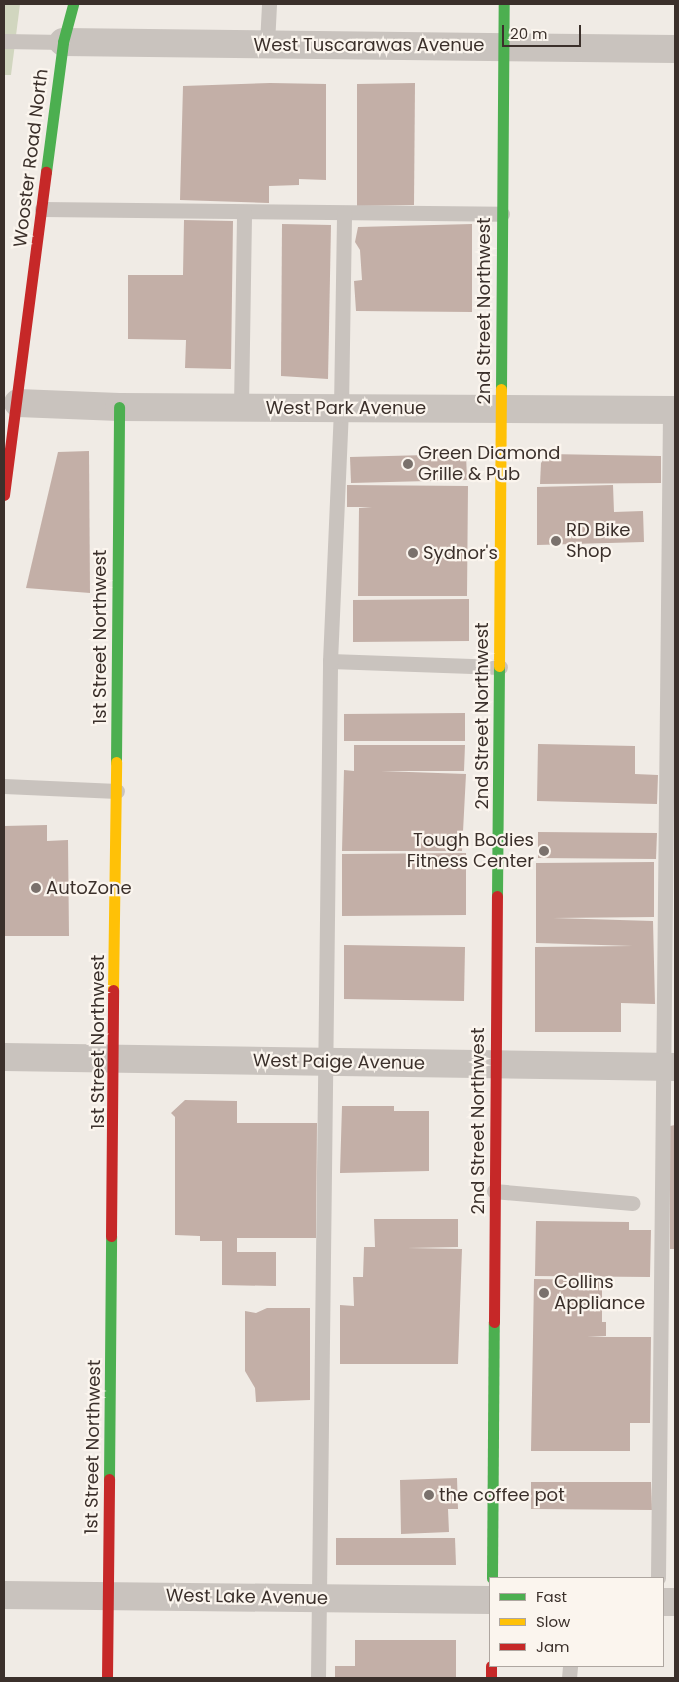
<!DOCTYPE html>
<style>
body{margin:0}
#map{position:relative;width:679px;height:1682px;overflow:hidden;background:#f0ebe5;font-family:Poppins,sans-serif}
div>[style]{position:absolute}
.green>*{inset:0;background:#d1d6bf}
.building>*{inset:0;background:#c3afa7}
.lane>*{height:15px;margin:-7.5px;padding:0 7.5px;transform-origin:7.5px;border-radius:7.5px;background:#c9c3be}
.street>*{height:28px;margin:-14px;padding:0 14px;transform-origin:14px;border-radius:14px;background:#c9c3be}
.fast>*{height:11px;margin:-5.5px;padding:0 5.5px;transform-origin:5.5px;border-radius:5.5px;background:#4caf50}
.slow>*{height:11px;margin:-5.5px;padding:0 5.5px;transform-origin:5.5px;border-radius:5.5px;background:#ffc107}
.jam>*{height:11px;margin:-5.5px;padding:0 5.5px;transform-origin:5.5px;border-radius:5.5px;background:#c62828}
.dots>*{width:14px;height:14px;translate:-50% -50%;box-sizing:border-box;border:2px solid #fbf5ee;border-radius:50%}
span{translate:-50% -50%;white-space:nowrap;text-align:center;line-height:1.15;-webkit-text-stroke:4.5px #fbf5ee;paint-order:stroke}
.street-label{font-size:18px;color:#3b302b}
.poi-label{font-size:18px;color:#3b302b}
.left{translate:0 -50%;text-align:left}
.right{translate:-100% -50%;text-align:right}
.frame{position:absolute;inset:0;border:5px solid #3b302b;pointer-events:none}
.legend{position:absolute;left:489px;top:1577px;width:175px;height:90px;box-sizing:border-box;background:#fbf5ee;border:1px solid #aea6a0;margin:0;padding:6px 9px;list-style:none;font-size:15px;color:#3b302b}
.legend li{display:flex;align-items:center;gap:10px;height:25px}
.legend b{width:25px;border:1px solid #aea6a0}
.scale{position:absolute;left:502px;top:25px;width:79px;height:22px;box-sizing:border-box;border:2px solid #3b302b;border-top:0;padding-left:6px;font-size:15px;line-height:18px;white-space:nowrap;color:#3b302b;-webkit-text-stroke:4px #fbf5ee;paint-order:stroke}
</style>
<div id="map">
<div class="green">
<i style="clip-path:polygon(4px 4px,20px 4px,11px 75px,4px 75px)"></i>
</div>
<div class="building">
<i style="clip-path:polygon(270px 83px,326px 84px,326px 180px,299px 179px,299px 185px,269px 186px,269px 203px,180px 200px,183px 86px)"></i>
<i style="clip-path:polygon(415px 83px,414px 205px,357px 206px,357px 84px)"></i>
<i style="clip-path:polygon(184px 220px,233px 221px,231px 369px,185px 368px,186px 340px,128px 339px,128px 275px,183px 275px)"></i>
<i style="clip-path:polygon(282px 224px,331px 225px,328px 379px,281px 376px)"></i>
<i style="clip-path:polygon(472px 224px,472px 312px,356px 311px,354px 281px,362px 280px,360px 250px,355px 242px,358px 227px)"></i>
<i style="clip-path:polygon(89px 451px,90px 593px,26px 588px,58px 452px)"></i>
<i style="clip-path:polygon(466px 454px,467px 480px,351px 483px,350px 457px)"></i>
<i style="clip-path:polygon(548px 454px,661px 456px,661px 483px,540px 484px,541px 463px)"></i>
<i style="clip-path:polygon(347px 485px,468px 486px,467px 596px,358px 596px,359px 508px,372px 507px,347px 507px)"></i>
<i style="clip-path:polygon(613px 485px,614px 512px,643px 511px,644px 542px,537px 545px,537px 487px)"></i>
<i style="clip-path:polygon(469px 599px,469px 641px,353px 642px,353px 600px)"></i>
<i style="clip-path:polygon(465px 713px,465px 741px,344px 741px,344px 714px)"></i>
<i style="clip-path:polygon(538px 744px,635px 746px,635px 774px,658px 775px,657px 804px,537px 801px)"></i>
<i style="clip-path:polygon(354px 745px,465px 745px,464px 771px,381px 771px,466px 774px,462px 851px,342px 851px,344px 770px,354px 771px)"></i>
<i style="clip-path:polygon(47px 825px,47px 841px,68px 840px,69px 936px,4px 936px,4px 826px)"></i>
<i style="clip-path:polygon(538px 832px,657px 833px,656px 859px,538px 858px)"></i>
<i style="clip-path:polygon(466px 853px,466px 915px,342px 916px,342px 854px)"></i>
<i style="clip-path:polygon(654px 862px,654px 917px,553px 918px,653px 921px,655px 1004px,621px 1003px,621px 1032px,535px 1032px,535px 947px,633px 946px,536px 943px,536px 863px)"></i>
<i style="clip-path:polygon(344px 945px,465px 947px,464px 1001px,344px 999px)"></i>
<i style="clip-path:polygon(185px 1100px,237px 1101px,237px 1123px,317px 1123px,316px 1238px,237px 1238px,237px 1252px,276px 1252px,276px 1286px,222px 1285px,222px 1241px,200px 1241px,200px 1236px,175px 1235px,175px 1117px,171px 1113px)"></i>
<i style="clip-path:polygon(342px 1106px,394px 1106px,394px 1111px,429px 1111px,429px 1171px,340px 1173px)"></i>
<i style="clip-path:polygon(675px 1125px,675px 1249px,670px 1249px,670px 1126px)"></i>
<i style="clip-path:polygon(374px 1219px,458px 1219px,458px 1247px,407px 1248px,462px 1249px,458px 1364px,340px 1364px,340px 1305px,354px 1306px,353px 1277px,363px 1277px,364px 1247px,375px 1247px)"></i>
<i style="clip-path:polygon(536px 1221px,629px 1222px,629px 1230px,651px 1230px,650px 1277px,535px 1276px)"></i>
<i style="clip-path:polygon(534px 1279px,602px 1280px,602px 1322px,606px 1322px,606px 1336px,587px 1337px,651px 1337px,650px 1423px,630px 1423px,630px 1451px,531px 1451px)"></i>
<i style="clip-path:polygon(267px 1308px,310px 1308px,310px 1400px,256px 1402px,255px 1388px,245px 1371px,245px 1311px,256px 1313px)"></i>
<i style="clip-path:polygon(457px 1478px,458px 1509px,448px 1509px,449px 1532px,401px 1534px,400px 1480px)"></i>
<i style="clip-path:polygon(531px 1482px,651px 1482px,652px 1510px,531px 1509px)"></i>
<i style="clip-path:polygon(336px 1538px,455px 1538px,456px 1565px,336px 1565px)"></i>
<i style="clip-path:polygon(355px 1640px,456px 1640px,456px 1678px,335px 1678px,335px 1666px,355px 1666px)"></i>
</div>
<div class="lane">
<i style="left:4px;top:41px;width:59px;rotate:1deg"></i>
<i style="left:267px;top:44px;width:40px;rotate:-87.1deg"></i>
<i style="left:42px;top:209px;width:460px;rotate:0.6deg"></i>
<i style="left:241px;top:407px;width:195px;rotate:-89.1deg"></i>
<i style="left:330px;top:661px;width:170px;rotate:2deg"></i>
<i style="left:4px;top:786px;width:113px;rotate:2.5deg"></i>
<i style="left:494px;top:1191px;width:139px;rotate:5deg"></i>
<i style="left:658px;top:1578px;width:1169px;rotate:-89.41deg"></i>
<i style="left:318px;top:1678px;width:1017px;rotate:-89.32deg"></i>
<i style="left:330px;top:661px;width:253px;rotate:-87.5deg"></i>
<i style="left:341px;top:408px;width:195px;rotate:-89.1deg"></i>
<i style="left:569px;top:1678px;width:12px;rotate:-85deg"></i>
</div>
<div class="street">
<i style="left:63px;top:42px;width:612px;rotate:0.66deg"></i>
<i style="left:18px;top:403px;width:101px;rotate:2.3deg"></i>
<i style="left:119px;top:407px;width:556px;rotate:0.31deg"></i>
<i style="left:4px;top:1057px;width:671px;rotate:0.85deg"></i>
<i style="left:4px;top:1595px;width:486px;rotate:0.6deg"></i>
<i style="left:663px;top:1602px;width:12px"></i>
</div>
<div class="fast">
<i style="left:46px;top:172px;width:131px;rotate:-82.5deg"></i>
<i style="left:63px;top:42px;width:39px;rotate:-75deg"></i>
<i style="left:501px;top:389px;width:385px;rotate:-89.6deg"></i>
<i style="left:116px;top:762px;width:355px;rotate:-89.5deg"></i>
<i style="left:497px;top:896px;width:230px;rotate:-89.5deg"></i>
<i style="left:109px;top:1479px;width:243px;rotate:-89.5deg"></i>
<i style="left:492px;top:1578px;width:256px;rotate:-89.6deg"></i>
</div>
<div class="slow">
<i style="left:499px;top:666px;width:277px;rotate:-89.6deg"></i>
<i style="left:113px;top:990px;width:228px;rotate:-89.2deg"></i>
</div>
<div class="jam">
<i style="left:4px;top:495px;width:326px;rotate:-82.6deg"></i>
<i style="left:111px;top:1236px;width:246px;rotate:-89.5deg"></i>
<i style="left:494px;top:1322px;width:426px;rotate:-89.6deg"></i>
<i style="left:491px;top:1666px;width:12px;rotate:90deg"></i>
<i style="left:107px;top:1678px;width:199px;rotate:-89.4deg"></i>
</div>
<div class="dots">
<i style="left:408px;top:464px;background:#7a716c"></i>
<i style="left:556px;top:541px;background:#7a716c"></i>
<i style="left:413px;top:553px;background:#7a716c"></i>
<i style="left:544px;top:851px;background:#7a716c"></i>
<i style="left:36px;top:888px;background:#7a716c"></i>
<i style="left:544px;top:1293px;background:#7a716c"></i>
<i style="left:429px;top:1495px;background:#7a716c"></i>
</div>
<div class="street-label">
<span style="left:369px;top:45px">West Tuscarawas Avenue</span>
<span style="left:31px;top:158px;rotate:-83deg">Wooster Road North</span>
<span style="left:484px;top:311px;rotate:-90deg">2nd Street Northwest</span>
<span style="left:346px;top:408px">West Park Avenue</span>
<span style="left:100px;top:637px;rotate:-90deg">1st Street Northwest</span>
<span style="left:482px;top:716px;rotate:-90deg">2nd Street Northwest</span>
<span style="left:98px;top:1042px;rotate:-90deg">1st Street Northwest</span>
<span style="left:339px;top:1062px;rotate:1deg">West Paige Avenue</span>
<span style="left:478px;top:1121px;rotate:-90deg">2nd Street Northwest</span>
<span style="left:93px;top:1447px;rotate:-89deg">1st Street Northwest</span>
<span style="left:247px;top:1597px;rotate:1deg">West Lake Avenue</span>
</div>
<div class="poi-label">
<span class="left" style="left:418px;top:464px">Green Diamond<br>Grille &amp; Pub</span>
<span class="left" style="left:566px;top:541px">RD Bike<br>Shop</span>
<span class="left" style="left:423px;top:553px">Sydnor's</span>
<span class="right" style="left:534px;top:851px">Tough Bodies<br>Fitness Center</span>
<span class="left" style="left:46px;top:888px">AutoZone</span>
<span class="left" style="left:554px;top:1293px">Collins<br>Appliance</span>
<span class="left" style="left:439px;top:1495px">the coffee pot</span>
</div>
<div class="frame"></div>
<ul class="legend">
<li><b style="height:6px;background:#4caf50"></b>Fast</li>
<li><b style="height:6px;background:#ffc107"></b>Slow</li>
<li><b style="height:6px;background:#c62828"></b>Jam</li>
</ul>
<div class="scale">20 m</div>
</div>
